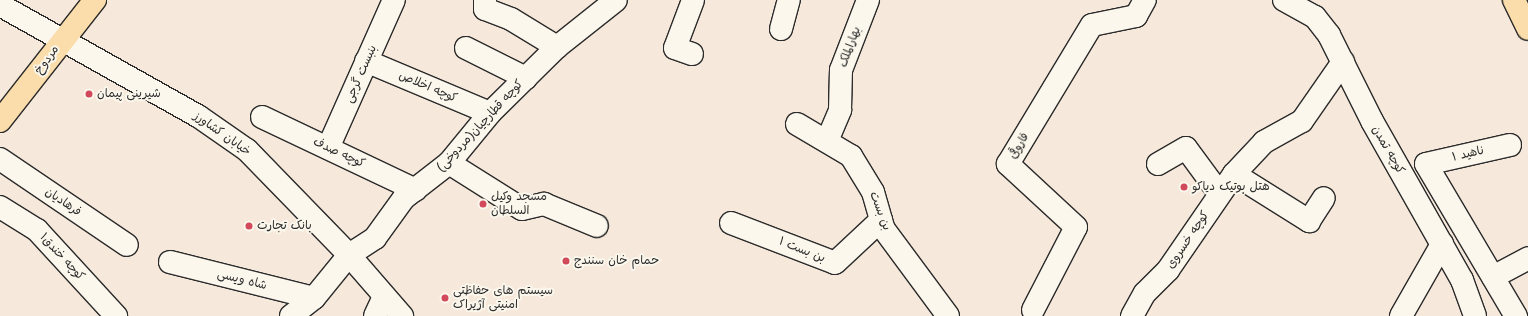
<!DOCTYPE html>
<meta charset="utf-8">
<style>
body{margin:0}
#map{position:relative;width:1528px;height:316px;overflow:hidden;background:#f6e8da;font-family:"Shantell Sans","Playpen Sans Arabic",sans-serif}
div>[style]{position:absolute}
.roads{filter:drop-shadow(1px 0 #2b2b2b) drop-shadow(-1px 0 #2b2b2b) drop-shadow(0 1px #2b2b2b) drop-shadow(0 -1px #2b2b2b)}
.minor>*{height:22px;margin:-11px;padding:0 11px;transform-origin:11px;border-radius:11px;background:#fbf7ec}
.major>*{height:22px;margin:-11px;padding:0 11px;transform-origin:11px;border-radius:11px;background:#fbddab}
.dots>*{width:11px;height:11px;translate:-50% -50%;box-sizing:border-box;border:2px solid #fbf7ec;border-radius:50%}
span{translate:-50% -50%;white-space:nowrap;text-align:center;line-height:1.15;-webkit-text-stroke:4px #fbf7ec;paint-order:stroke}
.street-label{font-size:12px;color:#2b2b2b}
.poi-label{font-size:12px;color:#2b2b2b}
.left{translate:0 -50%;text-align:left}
</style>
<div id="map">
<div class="roads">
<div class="minor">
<i style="left:485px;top:0;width:9px;rotate:90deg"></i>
<i style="left:485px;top:9px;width:28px;rotate:21deg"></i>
<i style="left:511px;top:19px;width:54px;rotate:31.3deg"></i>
<i style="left:1284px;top:0;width:35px;rotate:29deg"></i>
<i style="left:1315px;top:17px;width:23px;rotate:52deg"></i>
<i style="left:1329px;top:35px;width:96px;rotate:63.4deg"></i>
<i style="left:1372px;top:121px;width:183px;rotate:60.5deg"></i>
<i style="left:1462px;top:280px;width:38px;rotate:70deg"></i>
<i style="left:0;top:5px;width:227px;rotate:29.3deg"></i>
<i style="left:198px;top:116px;width:60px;rotate:34.8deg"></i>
<i style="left:247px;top:150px;width:146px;rotate:45.8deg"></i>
<i style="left:349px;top:255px;width:81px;rotate:49deg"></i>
<i style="left:781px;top:29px;width:30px;rotate:-75deg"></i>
<i style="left:466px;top:48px;width:67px;rotate:26.6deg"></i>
<i style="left:692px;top:54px;width:18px;rotate:-161deg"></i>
<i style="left:675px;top:48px;width:51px;rotate:-69.4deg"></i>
<i style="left:366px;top:61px;width:134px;rotate:22.8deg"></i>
<i style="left:262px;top:117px;width:170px;rotate:25.4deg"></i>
<i style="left:797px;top:124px;width:63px;rotate:30.7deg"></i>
<i style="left:851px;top:156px;width:42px;rotate:58.6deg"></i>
<i style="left:873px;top:192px;width:37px;rotate:74deg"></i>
<i style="left:883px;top:228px;width:109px;rotate:53.5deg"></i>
<i style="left:827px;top:141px;width:34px;rotate:-67deg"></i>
<i style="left:840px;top:110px;width:40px;rotate:-88.6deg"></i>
<i style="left:841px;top:70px;width:75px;rotate:-68.9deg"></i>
<i style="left:1510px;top:145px;width:86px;rotate:167.3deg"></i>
<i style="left:1426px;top:164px;width:177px;rotate:59.4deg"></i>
<i style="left:328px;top:148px;width:162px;rotate:-66deg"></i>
<i style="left:0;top:159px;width:153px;rotate:34.1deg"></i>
<i style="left:449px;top:163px;width:86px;rotate:32.2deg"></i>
<i style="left:522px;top:209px;width:23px;rotate:-13deg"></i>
<i style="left:544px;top:204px;width:57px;rotate:22.5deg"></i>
<i style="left:1158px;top:164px;width:32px;rotate:-30deg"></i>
<i style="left:1186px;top:148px;width:56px;rotate:53.7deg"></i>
<i style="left:1234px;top:174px;width:89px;rotate:32.1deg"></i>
<i style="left:1309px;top:221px;width:27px;rotate:-57deg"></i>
<i style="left:0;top:207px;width:44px;rotate:31.9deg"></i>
<i style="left:37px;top:230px;width:117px;rotate:47.4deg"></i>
<i style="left:731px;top:223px;width:111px;rotate:21deg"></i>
<i style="left:835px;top:263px;width:63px;rotate:-43.1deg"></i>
<i style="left:170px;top:262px;width:148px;rotate:14deg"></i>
<i style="left:1493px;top:277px;width:40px;rotate:-28deg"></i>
<i style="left:1033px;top:310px;width:93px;rotate:-62.6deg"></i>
<i style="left:1076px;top:227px;width:93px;rotate:-137.2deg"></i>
<i style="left:1008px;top:164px;width:162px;rotate:-58.9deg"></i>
<i style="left:1092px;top:25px;width:45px;rotate:-11.6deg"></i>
<i style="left:1136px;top:16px;width:18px;rotate:-61deg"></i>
<i style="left:291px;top:316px;width:29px;rotate:-38deg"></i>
<i style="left:314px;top:298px;width:55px;rotate:-50.9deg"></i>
<i style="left:349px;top:255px;width:31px;rotate:-33deg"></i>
<i style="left:375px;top:238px;width:49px;rotate:-54.1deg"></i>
<i style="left:404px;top:198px;width:57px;rotate:-37.9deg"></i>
<i style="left:449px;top:163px;width:65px;rotate:-50.6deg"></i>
<i style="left:490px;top:113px;width:94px;rotate:-44.6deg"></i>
<i style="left:557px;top:47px;width:75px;rotate:-38.5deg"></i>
<i style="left:375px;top:316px;width:21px;rotate:-65deg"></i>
<i style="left:1132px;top:316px;width:26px;rotate:-61deg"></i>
<i style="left:1145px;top:293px;width:33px;rotate:-45deg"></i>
<i style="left:1168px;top:270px;width:116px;rotate:-55.5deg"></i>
<i style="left:1234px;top:174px;width:44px;rotate:-46.8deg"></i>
<i style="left:1264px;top:142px;width:43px;rotate:-28.9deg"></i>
<i style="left:1302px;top:121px;width:72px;rotate:-55.2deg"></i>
<i style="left:1401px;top:316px;width:83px;rotate:-60.3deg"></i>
</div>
<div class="major">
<i style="left:1514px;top:0;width:32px;rotate:64deg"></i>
<i style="left:0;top:121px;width:154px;rotate:-51.9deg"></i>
</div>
</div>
<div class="dots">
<i style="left:89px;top:94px;background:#d1495b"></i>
<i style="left:1184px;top:187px;background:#d1495b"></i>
<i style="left:483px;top:204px;background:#d1495b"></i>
<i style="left:249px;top:226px;background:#d1495b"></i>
<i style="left:566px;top:261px;background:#d1495b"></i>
<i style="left:445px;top:298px;background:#d1495b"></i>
</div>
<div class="street-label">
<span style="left:850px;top:47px;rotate:-70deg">بهارالملک</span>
<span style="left:47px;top:60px;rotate:-54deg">مردوخ</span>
<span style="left:361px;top:74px;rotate:-66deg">بنبست گرجی</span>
<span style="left:428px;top:87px;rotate:23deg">کوچه اخلاص</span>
<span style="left:480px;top:126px;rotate:-47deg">کوچه قطارچیان(مردوخی)</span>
<span style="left:222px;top:134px;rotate:35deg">خیابان کشاورز</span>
<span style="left:1019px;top:146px;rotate:-59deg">فاروقی</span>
<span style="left:1388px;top:150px;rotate:60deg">کوچه تمدن</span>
<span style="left:339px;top:153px;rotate:25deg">کوچه صدف</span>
<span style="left:1468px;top:154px;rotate:-13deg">ناهید ۱</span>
<span style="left:63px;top:202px;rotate:34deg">فرهادیان</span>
<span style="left:880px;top:211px;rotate:69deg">بن بست</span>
<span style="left:1188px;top:240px;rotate:-56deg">کوچه خسروی</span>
<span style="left:802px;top:250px;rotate:22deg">بن بست ۱</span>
<span style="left:62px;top:257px;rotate:47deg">کوچه خندق۱</span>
<span style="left:242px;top:280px;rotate:14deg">شاه ویسی</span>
</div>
<div class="poi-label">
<span class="left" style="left:97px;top:94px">شیرینی پیمان</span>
<span class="left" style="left:1192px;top:187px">هتل بوتیک دیاکو</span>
<span class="left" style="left:491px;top:204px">مسجد وکیل<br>السلطان</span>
<span class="left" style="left:257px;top:226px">بانک تجارت</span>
<span class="left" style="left:574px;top:261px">حمام خان سنندج</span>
<span class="left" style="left:453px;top:298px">سیستم های حفاظتی<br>امنیتی آژیراک</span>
</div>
</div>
